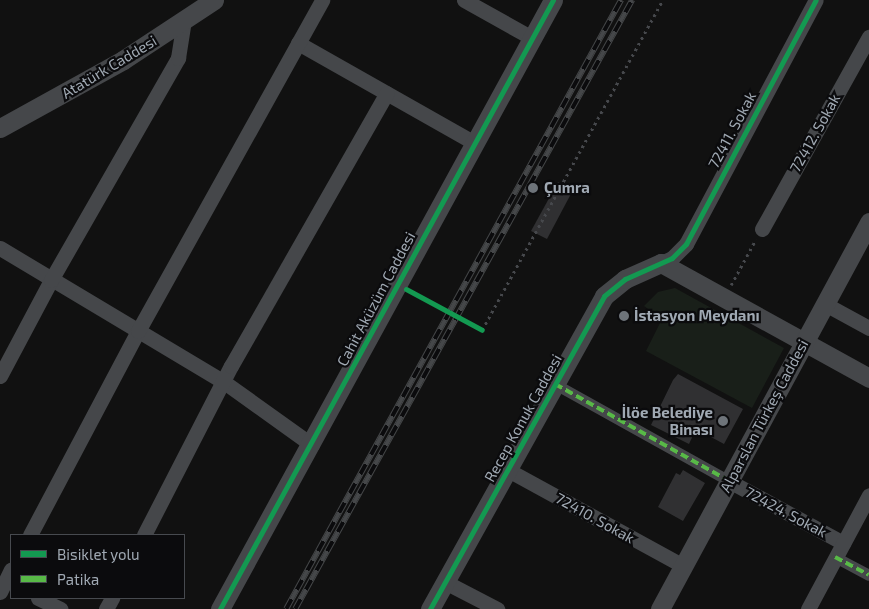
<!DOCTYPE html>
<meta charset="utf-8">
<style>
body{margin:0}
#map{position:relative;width:869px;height:609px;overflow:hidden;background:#111;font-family:"Exo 2",sans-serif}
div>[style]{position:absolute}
.green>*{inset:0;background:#191f19}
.building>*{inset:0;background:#303032}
.path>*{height:2.5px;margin-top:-1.25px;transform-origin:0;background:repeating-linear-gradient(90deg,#46484c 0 2.5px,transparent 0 6.5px)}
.pedestrian>*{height:11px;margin:-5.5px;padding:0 5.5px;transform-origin:5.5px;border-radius:5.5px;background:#45474a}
.minor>*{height:15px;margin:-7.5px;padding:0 7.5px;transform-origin:7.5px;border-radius:7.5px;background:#45474a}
.tertiary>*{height:19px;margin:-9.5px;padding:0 9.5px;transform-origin:9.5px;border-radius:9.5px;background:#45474a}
.rail>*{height:5.5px;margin-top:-2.75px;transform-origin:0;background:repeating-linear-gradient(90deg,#0b0b0d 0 11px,#454749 0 22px);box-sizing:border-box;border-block:1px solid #454749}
.quiet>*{height:4px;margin-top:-2px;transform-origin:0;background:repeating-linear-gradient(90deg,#58b947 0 8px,transparent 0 12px)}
.cycleway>*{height:5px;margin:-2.5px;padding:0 2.5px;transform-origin:2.5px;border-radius:2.5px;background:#139951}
.dots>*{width:14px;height:14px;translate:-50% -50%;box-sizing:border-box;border:2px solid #0b0b0d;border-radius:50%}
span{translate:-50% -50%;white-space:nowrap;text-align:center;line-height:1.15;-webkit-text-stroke:4.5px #0b0b0d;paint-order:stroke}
.street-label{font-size:15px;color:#a0a9b3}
.poi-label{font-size:15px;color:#a0a9b3;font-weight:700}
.left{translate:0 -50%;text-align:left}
.right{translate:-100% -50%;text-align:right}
.legend{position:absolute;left:10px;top:534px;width:175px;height:65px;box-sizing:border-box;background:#0b0b0d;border:1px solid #474a4f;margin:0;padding:6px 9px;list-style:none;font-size:15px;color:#a0a9b3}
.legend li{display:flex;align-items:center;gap:10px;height:25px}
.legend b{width:25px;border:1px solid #474a4f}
</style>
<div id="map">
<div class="green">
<i style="clip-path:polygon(675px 288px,784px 348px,752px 408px,646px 351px,662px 319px,644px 306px,658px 292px)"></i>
</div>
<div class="building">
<i style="clip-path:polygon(558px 182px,573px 190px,547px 239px,531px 231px)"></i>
<i style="clip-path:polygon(678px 374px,743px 409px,724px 444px,696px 429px,689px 444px,651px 425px,673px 380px)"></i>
<i style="clip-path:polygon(683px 470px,705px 483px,683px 521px,658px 507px,676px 473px,680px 475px)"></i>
</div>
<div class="path">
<i style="left:731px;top:285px;width:52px;rotate:-61.5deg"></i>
<i style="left:482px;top:330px;width:376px;rotate:-61.3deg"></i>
</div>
<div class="pedestrian">
<i style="left:555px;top:384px;width:199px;rotate:29.1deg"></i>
<i style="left:835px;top:557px;width:38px;rotate:28deg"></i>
</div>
<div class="minor">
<i style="left:464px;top:0;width:78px;rotate:29.2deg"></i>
<i style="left:298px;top:43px;width:203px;rotate:29.5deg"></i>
<i style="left:762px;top:229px;width:220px;rotate:-60.9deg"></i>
<i style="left:0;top:248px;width:261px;rotate:30.9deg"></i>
<i style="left:224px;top:382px;width:108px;rotate:35.6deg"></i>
<i style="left:661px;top:263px;width:12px;rotate:-24deg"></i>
<i style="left:672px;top:258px;width:20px;rotate:-45deg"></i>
<i style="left:686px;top:244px;width:276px;rotate:-62deg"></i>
<i style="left:825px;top:304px;width:50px;rotate:28.6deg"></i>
<i style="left:0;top:376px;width:109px;rotate:-62deg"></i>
<i style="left:51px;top:280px;width:256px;rotate:-60.2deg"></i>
<i style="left:178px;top:58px;width:36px;rotate:-81deg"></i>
<i style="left:508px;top:470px;width:200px;rotate:28.7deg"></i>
<i style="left:729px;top:481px;width:130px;rotate:28.5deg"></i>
<i style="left:30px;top:535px;width:231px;rotate:-62.1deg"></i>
<i style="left:138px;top:331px;width:379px;rotate:-60.9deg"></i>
<i style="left:144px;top:535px;width:190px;rotate:-62.8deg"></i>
<i style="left:231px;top:366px;width:314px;rotate:-60.3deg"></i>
<i style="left:445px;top:582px;width:59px;rotate:27.4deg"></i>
<i style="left:0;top:592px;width:25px;rotate:-64deg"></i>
<i style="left:38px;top:598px;width:25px;rotate:26deg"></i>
<i style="left:106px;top:609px;width:13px;rotate:-61deg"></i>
<i style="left:808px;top:609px;width:129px;rotate:-61.8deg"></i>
</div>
<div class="tertiary">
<i style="left:0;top:128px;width:141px;rotate:-28.9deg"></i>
<i style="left:123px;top:60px;width:109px;rotate:-33.4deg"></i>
<i style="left:220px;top:609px;width:694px;rotate:-61.33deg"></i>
<i style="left:430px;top:609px;width:358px;rotate:-60.9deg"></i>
<i style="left:604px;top:296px;width:27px;rotate:-39deg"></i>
<i style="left:625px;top:279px;width:39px;rotate:-24deg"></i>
<i style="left:661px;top:263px;width:238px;rotate:28.9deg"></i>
<i style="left:660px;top:609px;width:440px;rotate:-61.6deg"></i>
</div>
<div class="rail">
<i style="left:286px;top:609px;width:695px;rotate:-61.19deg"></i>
<i style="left:295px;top:609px;width:696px;rotate:-61.04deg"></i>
</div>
<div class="quiet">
<i style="left:555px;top:384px;width:199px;rotate:29.1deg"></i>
<i style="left:835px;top:557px;width:38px;rotate:28deg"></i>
</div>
<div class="cycleway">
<i style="left:406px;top:289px;width:86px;rotate:28.3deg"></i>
<i style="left:220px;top:609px;width:694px;rotate:-61.33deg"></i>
<i style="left:430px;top:609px;width:358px;rotate:-60.9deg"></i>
<i style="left:604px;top:296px;width:27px;rotate:-39deg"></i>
<i style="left:625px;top:279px;width:51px;rotate:-24.1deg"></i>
<i style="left:672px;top:258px;width:20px;rotate:-45deg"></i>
<i style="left:686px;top:244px;width:276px;rotate:-62deg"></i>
</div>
<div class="dots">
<i style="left:533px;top:188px;background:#6e747a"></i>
<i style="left:624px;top:316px;background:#6e747a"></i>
<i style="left:723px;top:421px;background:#6e747a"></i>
</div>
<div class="street-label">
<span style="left:109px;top:67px;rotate:-31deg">Atatürk Caddesi</span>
<span style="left:732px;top:130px;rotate:-62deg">72411. Sokak</span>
<span style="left:815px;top:133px;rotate:-61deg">72412. Sokak</span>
<span style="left:376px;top:299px;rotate:-62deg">Cahit Aküzüm Caddesi</span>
<span style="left:764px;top:416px;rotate:-62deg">Alparslan Türkeş Caddesi</span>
<span style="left:523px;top:418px;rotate:-61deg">Recep Konuk Caddesi</span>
<span style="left:786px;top:512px;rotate:28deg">72424. Sokak</span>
<span style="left:595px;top:518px;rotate:29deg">72410. Sokak</span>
</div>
<div class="poi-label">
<span class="left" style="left:544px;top:188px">Çumra</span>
<span class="left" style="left:634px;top:316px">İstasyon Meydanı</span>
<span class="right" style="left:713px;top:421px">İlöe Belediye<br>Binası</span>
</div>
<ul class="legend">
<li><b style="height:6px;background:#139951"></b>Bisiklet yolu</li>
<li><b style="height:6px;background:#58b947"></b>Patika</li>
</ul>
</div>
